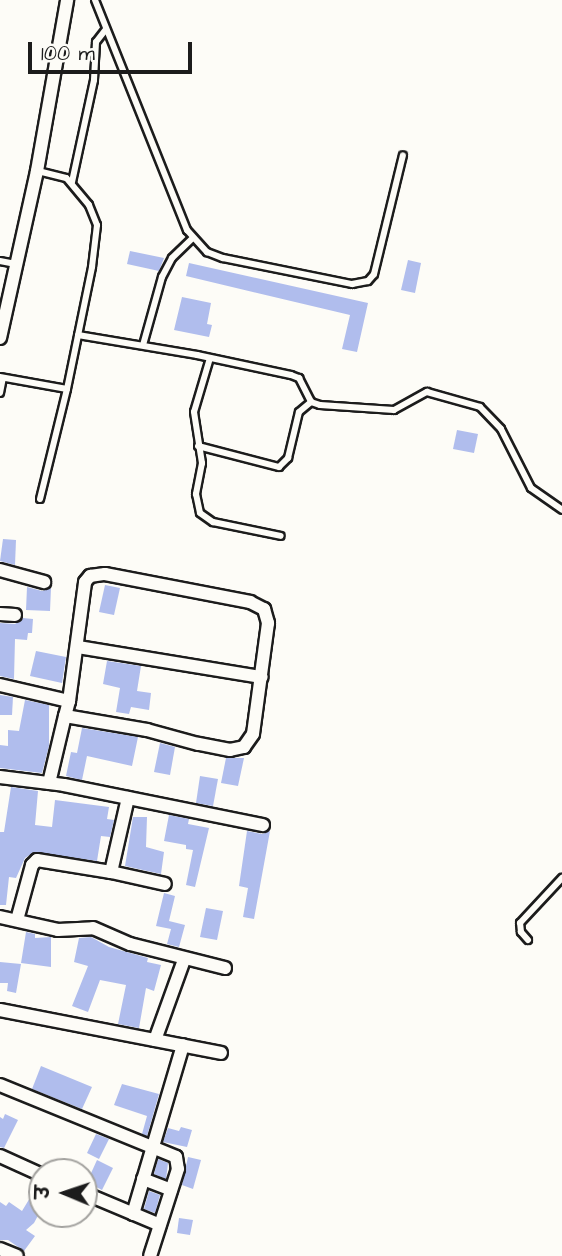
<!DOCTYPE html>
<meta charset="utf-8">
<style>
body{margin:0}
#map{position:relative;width:562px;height:1256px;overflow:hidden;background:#fdfcf7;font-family:"Architects Daughter","Playpen Sans Deva",sans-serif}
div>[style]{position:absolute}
.building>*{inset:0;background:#b0bded}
.roads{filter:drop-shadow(2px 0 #1c1c1c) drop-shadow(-2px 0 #1c1c1c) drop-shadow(0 2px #1c1c1c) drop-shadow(0 -2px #1c1c1c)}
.lane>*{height:6px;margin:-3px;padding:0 3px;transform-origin:3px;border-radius:3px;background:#fdfcf7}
.street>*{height:12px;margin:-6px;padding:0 6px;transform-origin:6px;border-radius:6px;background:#fdfcf7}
span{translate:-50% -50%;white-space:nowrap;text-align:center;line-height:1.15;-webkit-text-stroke:6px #fdfcf7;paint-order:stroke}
.north{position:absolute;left:28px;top:1158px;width:70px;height:70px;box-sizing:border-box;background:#fdfcf7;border:2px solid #a3a29f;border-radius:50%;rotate:272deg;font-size:19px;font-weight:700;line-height:28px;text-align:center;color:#1c1c1c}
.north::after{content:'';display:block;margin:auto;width:24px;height:32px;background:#1c1c1c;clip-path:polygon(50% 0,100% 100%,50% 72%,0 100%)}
.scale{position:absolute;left:28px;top:42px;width:164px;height:32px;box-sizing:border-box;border:4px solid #1c1c1c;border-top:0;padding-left:9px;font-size:21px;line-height:24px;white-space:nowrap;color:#1c1c1c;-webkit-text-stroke:5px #fdfcf7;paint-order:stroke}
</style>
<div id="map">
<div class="building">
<i style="clip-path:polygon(130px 251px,164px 258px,159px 271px,127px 264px)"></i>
<i style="clip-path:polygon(408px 260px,421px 263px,415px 293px,401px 290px)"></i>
<i style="clip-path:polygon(189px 263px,368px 303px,357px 352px,342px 349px,350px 315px,186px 276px)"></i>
<i style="clip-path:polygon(182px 297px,211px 303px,207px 324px,212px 325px,209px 337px,174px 330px)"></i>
<i style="clip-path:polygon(457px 430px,478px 434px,474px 453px,453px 449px)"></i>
<i style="clip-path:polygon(3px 539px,16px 540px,15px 565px,0 561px)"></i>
<i style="clip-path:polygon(105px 585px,120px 588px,114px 615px,99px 612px)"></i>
<i style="clip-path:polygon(27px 587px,42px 591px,51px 588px,50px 611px,26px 610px)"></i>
<i style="clip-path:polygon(23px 618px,33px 619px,32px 633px,28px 633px,27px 640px,15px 639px,14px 679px,0 676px,0 623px,15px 624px)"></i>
<i style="clip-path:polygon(36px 651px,66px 657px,62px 683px,30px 676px)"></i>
<i style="clip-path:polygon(107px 661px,141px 666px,137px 691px,151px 693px,149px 710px,131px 707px,129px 714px,116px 712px,120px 688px,103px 684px)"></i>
<i style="clip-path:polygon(0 695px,13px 697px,12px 715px,0 715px)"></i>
<i style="clip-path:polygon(25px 700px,49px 705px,49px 746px,42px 773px,0 768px,0 745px,8px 746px,8px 730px,19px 731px)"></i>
<i style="clip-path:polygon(82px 728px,138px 737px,132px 766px,87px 756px,82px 780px,66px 776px,71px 752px,77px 753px)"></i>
<i style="clip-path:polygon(160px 743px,175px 747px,170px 775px,154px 772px)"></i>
<i style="clip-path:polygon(226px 758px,244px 758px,238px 786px,221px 783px)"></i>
<i style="clip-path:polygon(200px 776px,218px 779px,213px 806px,196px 803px)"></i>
<i style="clip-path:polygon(11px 787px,38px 791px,35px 825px,52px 827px,55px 800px,109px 807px,107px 819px,114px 820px,110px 837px,101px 836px,97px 861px,34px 852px,25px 858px,16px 878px,9px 877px,6px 905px,0 905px,0 832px,4px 832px)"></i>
<i style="clip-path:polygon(169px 815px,189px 819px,188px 824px,209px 828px,195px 887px,186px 885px,193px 850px,186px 849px,186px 845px,164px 841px)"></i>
<i style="clip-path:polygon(133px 817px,147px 817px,146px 847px,164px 852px,161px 874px,125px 866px)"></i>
<i style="clip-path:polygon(247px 831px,262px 834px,270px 831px,254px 919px,243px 917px,248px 888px,239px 886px)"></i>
<i style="clip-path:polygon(164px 893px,175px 896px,169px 921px,185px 925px,179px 947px,167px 944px,171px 929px,156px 926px)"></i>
<i style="clip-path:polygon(206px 908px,223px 911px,217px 940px,200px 937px)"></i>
<i style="clip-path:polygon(26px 932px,35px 934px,35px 938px,51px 937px,51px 967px,21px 963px)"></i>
<i style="clip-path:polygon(91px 937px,109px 947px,148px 958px,147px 962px,161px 965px,154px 991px,146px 988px,139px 1028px,118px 1024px,126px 985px,100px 980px,88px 1012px,72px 1006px,88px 966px,74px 962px,79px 938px)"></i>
<i style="clip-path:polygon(0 962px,21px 964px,16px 993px,7px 991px,8px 983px,0 983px)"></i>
<i style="clip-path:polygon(41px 1066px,92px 1087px,82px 1109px,32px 1089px)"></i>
<i style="clip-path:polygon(122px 1084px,159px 1094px,147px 1136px,142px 1134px,147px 1116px,114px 1105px)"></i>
<i style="clip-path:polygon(5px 1114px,18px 1120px,4px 1148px,0 1147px,0 1117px,3px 1119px)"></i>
<i style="clip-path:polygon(181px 1127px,192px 1130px,187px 1147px,163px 1142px,168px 1128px,179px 1131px)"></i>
<i style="clip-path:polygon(96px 1134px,109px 1139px,99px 1159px,87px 1153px)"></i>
<i style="clip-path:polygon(188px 1157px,201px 1160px,193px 1189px,182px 1185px)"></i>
<i style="clip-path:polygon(158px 1159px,168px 1163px,166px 1179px,154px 1174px)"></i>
<i style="clip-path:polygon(97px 1160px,113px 1168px,102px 1190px,87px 1182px)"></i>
<i style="clip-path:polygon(39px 1183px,42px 1184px,42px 1208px,34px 1223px,26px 1230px,35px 1236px,24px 1251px,8px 1240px,0 1240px,0 1202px,6px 1206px,9px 1202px,22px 1211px)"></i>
<i style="clip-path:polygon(149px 1191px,160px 1195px,155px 1213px,144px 1209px)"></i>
<i style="clip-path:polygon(179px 1218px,193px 1220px,190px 1235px,177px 1233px)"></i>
</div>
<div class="roads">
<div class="lane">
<i style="left:95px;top:0;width:248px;rotate:68.2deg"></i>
<i style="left:187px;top:230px;width:30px;rotate:48deg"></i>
<i style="left:207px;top:252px;width:17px;rotate:21deg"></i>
<i style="left:223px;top:258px;width:132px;rotate:11.4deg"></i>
<i style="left:352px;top:284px;width:16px;rotate:-11deg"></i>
<i style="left:368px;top:281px;width:9px;rotate:-49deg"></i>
<i style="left:374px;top:274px;width:122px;rotate:-76.3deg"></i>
<i style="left:72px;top:182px;width:104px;rotate:-77.8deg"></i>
<i style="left:94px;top:80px;width:38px;rotate:-87deg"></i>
<i style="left:96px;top:42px;width:16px;rotate:-52deg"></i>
<i style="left:0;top:261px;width:16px;rotate:11deg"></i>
<i style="left:78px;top:335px;width:121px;rotate:9.5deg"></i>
<i style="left:197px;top:355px;width:96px;rotate:12deg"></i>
<i style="left:291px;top:375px;width:9px;rotate:21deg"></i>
<i style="left:299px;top:378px;width:27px;rotate:63deg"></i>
<i style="left:311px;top:402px;width:9px;rotate:18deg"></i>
<i style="left:320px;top:405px;width:74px;rotate:3.9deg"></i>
<i style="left:394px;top:410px;width:38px;rotate:-29deg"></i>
<i style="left:427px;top:392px;width:55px;rotate:15.8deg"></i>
<i style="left:480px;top:407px;width:30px;rotate:46deg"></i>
<i style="left:501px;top:429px;width:66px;rotate:63deg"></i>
<i style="left:531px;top:488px;width:38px;rotate:35deg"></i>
<i style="left:143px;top:345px;width:71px;rotate:-74.4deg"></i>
<i style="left:162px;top:277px;width:21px;rotate:-62deg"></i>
<i style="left:172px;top:258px;width:29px;rotate:-44deg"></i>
<i style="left:210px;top:358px;width:56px;rotate:106.5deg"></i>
<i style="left:194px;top:412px;width:52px;rotate:81.1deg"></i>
<i style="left:202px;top:463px;width:32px;rotate:101deg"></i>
<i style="left:196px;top:494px;width:19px;rotate:78deg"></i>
<i style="left:200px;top:513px;width:16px;rotate:35deg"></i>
<i style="left:213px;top:522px;width:69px;rotate:11.6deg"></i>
<i style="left:0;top:377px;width:68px;rotate:10.2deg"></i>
<i style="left:67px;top:389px;width:125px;rotate:-78.4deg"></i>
<i style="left:92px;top:267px;width:42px;rotate:-83.2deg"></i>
<i style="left:97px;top:225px;width:22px;rotate:-112deg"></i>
<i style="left:89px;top:205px;width:35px;rotate:-130deg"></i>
<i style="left:66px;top:178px;width:30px;rotate:-166deg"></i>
<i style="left:0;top:393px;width:15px;rotate:-79deg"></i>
<i style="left:198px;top:446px;width:84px;rotate:14.5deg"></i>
<i style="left:279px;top:467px;width:13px;rotate:-45deg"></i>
<i style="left:288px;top:458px;width:47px;rotate:-76.6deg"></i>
<i style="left:299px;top:412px;width:16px;rotate:-40deg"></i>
<i style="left:40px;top:499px;width:113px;rotate:-76.2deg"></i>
<i style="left:528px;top:940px;width:11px;rotate:-131deg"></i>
<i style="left:521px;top:932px;width:9px;rotate:-96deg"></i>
<i style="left:520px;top:923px;width:62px;rotate:-47deg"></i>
</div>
<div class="street">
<i style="left:0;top:338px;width:171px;rotate:-77.5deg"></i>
<i style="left:37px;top:171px;width:174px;rotate:-80deg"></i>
<i style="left:0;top:570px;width:46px;rotate:15.3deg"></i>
<i style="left:0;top:614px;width:15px;rotate:4deg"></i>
<i style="left:78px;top:647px;width:186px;rotate:9.3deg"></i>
<i style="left:0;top:685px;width:71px;rotate:13.1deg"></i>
<i style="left:0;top:777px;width:64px;rotate:7.1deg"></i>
<i style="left:64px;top:785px;width:203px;rotate:11.4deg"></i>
<i style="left:49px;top:783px;width:69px;rotate:-76.6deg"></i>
<i style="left:65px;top:716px;width:16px;rotate:-75deg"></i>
<i style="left:69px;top:701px;width:120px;rotate:-82.3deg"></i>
<i style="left:85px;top:582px;width:8px;rotate:-50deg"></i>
<i style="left:90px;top:576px;width:15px;rotate:-8deg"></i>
<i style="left:105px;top:574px;width:148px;rotate:10.9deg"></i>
<i style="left:250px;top:602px;width:16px;rotate:27deg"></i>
<i style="left:264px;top:609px;width:15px;rotate:74deg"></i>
<i style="left:268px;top:623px;width:112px;rotate:97.7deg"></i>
<i style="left:253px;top:734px;width:16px;rotate:125deg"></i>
<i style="left:244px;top:747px;width:14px;rotate:168deg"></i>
<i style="left:230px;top:750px;width:33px;rotate:-169deg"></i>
<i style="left:198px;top:744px;width:53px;rotate:-164.6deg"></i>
<i style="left:147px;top:730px;width:83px;rotate:-170.3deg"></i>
<i style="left:111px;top:872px;width:55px;rotate:12.5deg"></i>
<i style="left:0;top:917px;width:59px;rotate:12.6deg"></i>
<i style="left:58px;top:930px;width:35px;rotate:-3deg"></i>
<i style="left:93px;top:928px;width:40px;rotate:23.4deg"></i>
<i style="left:130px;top:944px;width:98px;rotate:14.2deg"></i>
<i style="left:17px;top:920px;width:57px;rotate:-74.7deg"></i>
<i style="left:32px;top:865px;width:7px;rotate:-45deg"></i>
<i style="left:37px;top:860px;width:75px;rotate:9.2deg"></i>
<i style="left:111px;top:872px;width:76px;rotate:-77.1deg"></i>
<i style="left:0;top:1010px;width:225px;rotate:11deg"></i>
<i style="left:155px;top:1040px;width:85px;rotate:-70.1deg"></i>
<i style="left:0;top:1085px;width:190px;rotate:22.2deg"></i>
<i style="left:176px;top:1157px;width:12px;rotate:81deg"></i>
<i style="left:178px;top:1169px;width:91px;rotate:107.8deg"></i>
<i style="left:0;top:1156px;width:46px;rotate:24.3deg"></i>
<i style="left:143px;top:1179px;width:30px;rotate:21deg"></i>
<i style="left:84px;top:1193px;width:82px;rotate:22.8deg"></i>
<i style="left:133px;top:1214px;width:176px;rotate:-73.5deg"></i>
<i style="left:0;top:1249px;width:18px;rotate:22deg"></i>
</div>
</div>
<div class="north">उ</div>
<div class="scale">100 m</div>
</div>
